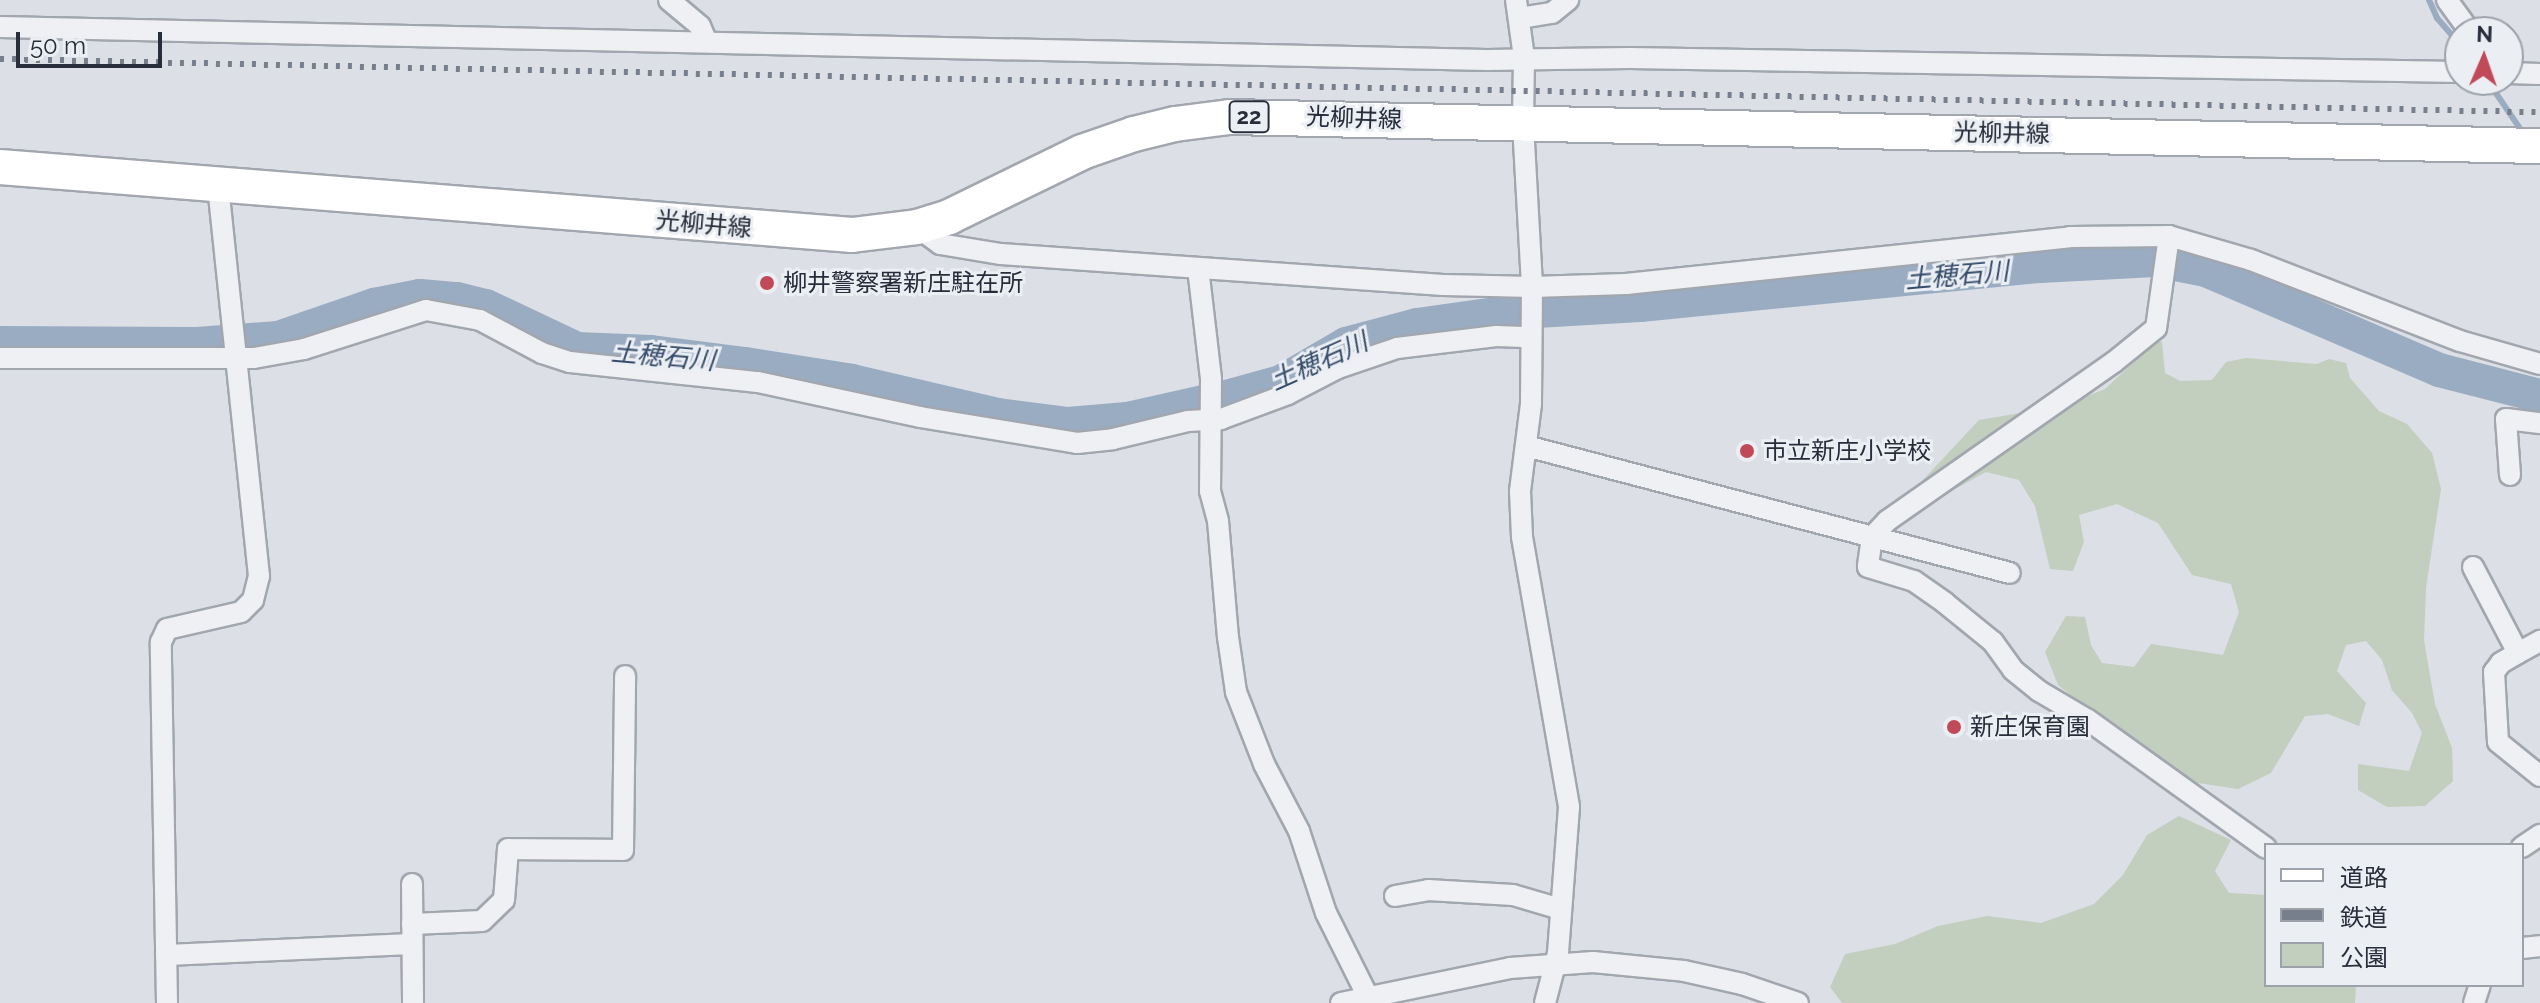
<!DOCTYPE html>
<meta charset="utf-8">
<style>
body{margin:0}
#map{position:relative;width:2540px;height:1003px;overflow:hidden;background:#dcdfe5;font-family:Raleway,"Noto Sans JP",sans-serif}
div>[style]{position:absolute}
.green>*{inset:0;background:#c2cebe}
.stream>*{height:6px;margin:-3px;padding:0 3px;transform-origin:3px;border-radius:3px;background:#9aacc2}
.river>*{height:34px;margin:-17px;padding:0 17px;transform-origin:17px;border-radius:17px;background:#9aacc2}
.roads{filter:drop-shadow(2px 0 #a2a6ae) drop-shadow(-2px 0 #a2a6ae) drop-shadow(0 2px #a2a6ae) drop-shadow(0 -2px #a2a6ae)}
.street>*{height:20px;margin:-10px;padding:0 10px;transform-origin:10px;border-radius:10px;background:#eef0f4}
.primary>*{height:34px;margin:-17px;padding:0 17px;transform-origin:17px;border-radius:17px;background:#fff}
.rail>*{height:6px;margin-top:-3px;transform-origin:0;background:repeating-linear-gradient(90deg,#777f8d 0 4px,transparent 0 12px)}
.dots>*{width:22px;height:22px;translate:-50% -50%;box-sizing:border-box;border:4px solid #ebeef3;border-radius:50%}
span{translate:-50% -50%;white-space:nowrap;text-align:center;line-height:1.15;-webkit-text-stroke:6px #ebeef3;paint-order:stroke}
.shield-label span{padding:2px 6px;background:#ebeef3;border:2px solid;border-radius:6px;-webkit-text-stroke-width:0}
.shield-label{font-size:22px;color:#272d3a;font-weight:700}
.street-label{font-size:24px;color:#272d3a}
.poi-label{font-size:24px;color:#272d3a}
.left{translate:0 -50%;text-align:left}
.water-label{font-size:26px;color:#354b6a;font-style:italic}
.legend{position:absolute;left:2264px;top:843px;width:260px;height:144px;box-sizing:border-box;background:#ebeef3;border:2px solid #9da1a9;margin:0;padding:10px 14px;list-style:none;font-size:24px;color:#272d3a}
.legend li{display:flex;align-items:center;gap:16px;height:40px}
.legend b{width:40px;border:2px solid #9da1a9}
.north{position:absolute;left:2444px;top:16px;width:80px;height:80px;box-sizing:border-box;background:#ebeef3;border:2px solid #9da1a9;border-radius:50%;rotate:2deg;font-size:22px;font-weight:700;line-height:32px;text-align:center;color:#272d3a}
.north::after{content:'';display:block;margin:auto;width:28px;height:36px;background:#c14a58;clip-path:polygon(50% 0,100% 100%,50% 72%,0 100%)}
.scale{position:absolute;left:16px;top:32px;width:146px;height:36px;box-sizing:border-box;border:4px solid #272d3a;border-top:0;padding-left:10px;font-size:24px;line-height:28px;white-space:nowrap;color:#272d3a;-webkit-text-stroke:6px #ebeef3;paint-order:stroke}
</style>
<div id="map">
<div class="green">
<i style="clip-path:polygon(2149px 339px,2162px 342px,2165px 373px,2180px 381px,2212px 380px,2226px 362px,2246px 358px,2317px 364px,2329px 359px,2346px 363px,2350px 378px,2379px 411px,2407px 424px,2432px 453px,2441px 489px,2426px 588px,2424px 640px,2435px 704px,2452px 748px,2453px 781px,2425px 806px,2387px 807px,2358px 790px,2358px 764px,2409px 771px,2422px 733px,2412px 713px,2392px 690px,2382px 660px,2366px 641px,2346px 645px,2337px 671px,2366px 703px,2359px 726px,2328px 714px,2305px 716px,2271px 773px,2238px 789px,2185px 781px,2129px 742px,2058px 685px,2045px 652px,2066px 616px,2085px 617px,2091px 645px,2102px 663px,2134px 667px,2151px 644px,2223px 655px,2239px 612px,2231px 584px,2192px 575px,2158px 523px,2117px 504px,2079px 515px,2084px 542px,2073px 571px,2050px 569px,2035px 506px,2019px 480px,1986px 472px,1937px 499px,1915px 494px,1922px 481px,1979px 420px,2062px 406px,2105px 389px,2136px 360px)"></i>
<i style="clip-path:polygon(2179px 816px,2231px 840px,2215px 871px,2229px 893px,2266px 895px,2266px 985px,2356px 985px,2355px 1003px,1842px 1003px,1830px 987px,1845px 954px,1895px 944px,1938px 926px,1987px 916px,2041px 923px,2094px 904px,2123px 875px,2147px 835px)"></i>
</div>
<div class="stream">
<i style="left:2429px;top:0;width:20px;rotate:66deg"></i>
<i style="left:2437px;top:18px;width:35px;rotate:49deg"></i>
<i style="left:2487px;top:80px;width:64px;rotate:55.8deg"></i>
</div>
<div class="river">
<i style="left:0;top:343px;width:197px;rotate:0.3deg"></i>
<i style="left:197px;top:344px;width:81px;rotate:-4.2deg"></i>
<i style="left:278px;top:338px;width:102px;rotate:-19deg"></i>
<i style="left:374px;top:305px;width:47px;rotate:-11.1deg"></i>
<i style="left:420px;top:296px;width:37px;rotate:5deg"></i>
<i style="left:457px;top:299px;width:30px;rotate:14deg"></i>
<i style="left:486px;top:306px;width:101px;rotate:25.3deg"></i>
<i style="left:577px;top:349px;width:74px;rotate:2.3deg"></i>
<i style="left:651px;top:352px;width:95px;rotate:7.3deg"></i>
<i style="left:745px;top:364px;width:108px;rotate:9deg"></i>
<i style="left:852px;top:381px;width:150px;rotate:13.1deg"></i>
<i style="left:998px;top:415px;width:71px;rotate:7.3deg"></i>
<i style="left:1068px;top:424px;width:59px;rotate:-4.8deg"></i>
<i style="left:1127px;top:419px;width:110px;rotate:-12.6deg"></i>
<i style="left:1234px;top:395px;width:49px;rotate:-15.5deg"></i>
<i style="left:1281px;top:382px;width:75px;rotate:-30.3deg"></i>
<i style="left:1346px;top:344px;width:73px;rotate:-15deg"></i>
<i style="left:1417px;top:325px;width:86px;rotate:-8deg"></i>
<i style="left:1502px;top:313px;width:138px;rotate:-3.3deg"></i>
<i style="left:1640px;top:305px;width:402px;rotate:-5.6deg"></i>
<i style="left:2040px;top:266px;width:115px;rotate:-3deg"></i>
<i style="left:2155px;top:260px;width:52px;rotate:11.1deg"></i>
<i style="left:2206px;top:270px;width:254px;rotate:23.2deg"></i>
<i style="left:2439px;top:370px;width:104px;rotate:14.4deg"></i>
</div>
<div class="roads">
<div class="street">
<i style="left:669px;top:0;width:40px;rotate:40deg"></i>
<i style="left:700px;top:26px;width:15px;rotate:67deg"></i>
<i style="left:1516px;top:0;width:59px;rotate:82.1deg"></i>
<i style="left:1524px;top:58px;width:66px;rotate:90.9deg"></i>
<i style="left:1523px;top:124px;width:163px;rotate:86.8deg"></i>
<i style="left:1532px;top:287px;width:117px;rotate:90.5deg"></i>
<i style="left:1531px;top:404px;width:88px;rotate:97.2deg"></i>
<i style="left:1520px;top:491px;width:46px;rotate:87.5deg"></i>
<i style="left:1522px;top:537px;width:274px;rotate:80.1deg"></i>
<i style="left:1569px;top:807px;width:146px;rotate:94.3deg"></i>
<i style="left:1558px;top:953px;width:52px;rotate:104.6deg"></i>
<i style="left:2447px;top:0;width:39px;rotate:54deg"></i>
<i style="left:1520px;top:18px;width:32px;rotate:-9deg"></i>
<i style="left:1552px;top:13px;width:21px;rotate:-39deg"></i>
<i style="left:0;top:27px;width:1487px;rotate:1.27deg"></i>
<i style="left:1487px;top:60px;width:143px;rotate:-0.8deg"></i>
<i style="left:1630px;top:58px;width:830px;rotate:0.97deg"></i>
<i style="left:2508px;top:73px;width:32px;rotate:2deg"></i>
<i style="left:917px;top:227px;width:29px;rotate:36deg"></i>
<i style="left:940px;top:244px;width:62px;rotate:9.3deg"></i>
<i style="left:1001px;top:254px;width:443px;rotate:4deg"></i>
<i style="left:1443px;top:285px;width:89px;rotate:1.3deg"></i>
<i style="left:1532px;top:287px;width:94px;rotate:-1.8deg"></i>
<i style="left:1626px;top:284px;width:446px;rotate:-6deg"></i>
<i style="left:2070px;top:237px;width:99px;rotate:-0.6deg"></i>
<i style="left:2169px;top:236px;width:85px;rotate:16.3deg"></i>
<i style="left:2251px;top:260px;width:224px;rotate:21.2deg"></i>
<i style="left:2460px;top:341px;width:83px;rotate:16deg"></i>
<i style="left:2169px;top:236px;width:93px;rotate:98deg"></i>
<i style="left:2156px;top:328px;width:54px;rotate:141deg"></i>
<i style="left:2114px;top:362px;width:277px;rotate:145deg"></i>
<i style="left:1887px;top:521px;width:22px;rotate:133deg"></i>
<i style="left:1872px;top:537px;width:30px;rotate:98deg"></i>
<i style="left:1868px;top:567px;width:48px;rotate:16.9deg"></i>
<i style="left:1914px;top:581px;width:38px;rotate:35deg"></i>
<i style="left:1945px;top:603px;width:62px;rotate:39.1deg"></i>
<i style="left:1993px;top:642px;width:34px;rotate:54deg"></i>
<i style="left:2013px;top:670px;width:33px;rotate:39deg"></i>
<i style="left:2039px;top:691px;width:57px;rotate:30.6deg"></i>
<i style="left:2088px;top:720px;width:219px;rotate:35.7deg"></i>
<i style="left:1198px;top:268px;width:112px;rotate:83.3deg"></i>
<i style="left:1211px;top:379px;width:112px;rotate:90.5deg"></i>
<i style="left:1210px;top:491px;width:31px;rotate:75deg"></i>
<i style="left:1218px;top:521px;width:116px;rotate:85.1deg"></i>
<i style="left:1228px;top:637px;width:56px;rotate:81.7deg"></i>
<i style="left:1236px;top:692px;width:77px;rotate:68.7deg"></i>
<i style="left:1264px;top:764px;width:76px;rotate:62.4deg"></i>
<i style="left:1299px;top:831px;width:86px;rotate:71.8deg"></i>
<i style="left:1326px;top:913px;width:101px;rotate:63.4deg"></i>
<i style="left:0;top:358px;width:254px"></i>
<i style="left:254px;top:358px;width:51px;rotate:-10.2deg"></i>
<i style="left:304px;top:349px;width:128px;rotate:-17.7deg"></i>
<i style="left:426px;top:310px;width:55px;rotate:10.5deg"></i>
<i style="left:480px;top:320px;width:70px;rotate:28deg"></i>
<i style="left:542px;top:353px;width:29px;rotate:18deg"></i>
<i style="left:570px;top:362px;width:189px;rotate:6.1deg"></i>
<i style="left:758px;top:382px;width:166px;rotate:12.2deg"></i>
<i style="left:920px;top:417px;width:159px;rotate:9.4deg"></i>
<i style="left:1077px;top:443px;width:36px;rotate:-6deg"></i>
<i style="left:1113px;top:439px;width:77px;rotate:-13.5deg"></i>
<i style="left:1188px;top:421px;width:33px;rotate:-3deg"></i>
<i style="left:1221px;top:419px;width:72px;rotate:-20.5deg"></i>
<i style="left:1288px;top:394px;width:56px;rotate:-27.5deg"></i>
<i style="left:1338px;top:368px;width:62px;rotate:-18.7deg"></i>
<i style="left:1397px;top:348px;width:100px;rotate:-6.9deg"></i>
<i style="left:1496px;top:336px;width:35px;rotate:2deg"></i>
<i style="left:1526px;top:446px;width:500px;rotate:14.7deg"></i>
<i style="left:2510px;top:475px;width:56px;rotate:-94.1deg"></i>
<i style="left:2506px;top:419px;width:34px;rotate:7deg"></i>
<i style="left:2473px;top:567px;width:97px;rotate:62.4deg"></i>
<i style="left:2518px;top:653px;width:20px;rotate:150deg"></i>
<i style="left:2501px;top:663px;width:11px;rotate:128deg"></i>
<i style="left:2494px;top:672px;width:70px;rotate:86.7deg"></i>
<i style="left:2498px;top:742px;width:54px;rotate:39deg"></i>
<i style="left:2518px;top:653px;width:25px;rotate:-29deg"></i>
<i style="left:2522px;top:847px;width:22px;rotate:-34deg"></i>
<i style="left:412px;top:884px;width:119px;rotate:89.5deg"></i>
<i style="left:1395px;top:896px;width:34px;rotate:-10deg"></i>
<i style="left:1428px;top:890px;width:85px;rotate:3.4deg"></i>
<i style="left:1513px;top:895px;width:50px;rotate:16.3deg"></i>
<i style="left:412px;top:924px;width:70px;rotate:-2.5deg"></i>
<i style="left:482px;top:921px;width:30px;rotate:-44deg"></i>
<i style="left:504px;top:900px;width:51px;rotate:-85.5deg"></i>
<i style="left:508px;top:849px;width:115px;rotate:0.5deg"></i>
<i style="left:623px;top:850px;width:174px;rotate:-89.3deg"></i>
<i style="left:2522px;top:948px;width:18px;rotate:-6deg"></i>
<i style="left:166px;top:955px;width:246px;rotate:-2.6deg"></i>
<i style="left:167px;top:1003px;width:361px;rotate:-91deg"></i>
<i style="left:161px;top:642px;width:14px;rotate:-65deg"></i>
<i style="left:167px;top:629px;width:76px;rotate:-12.9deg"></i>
<i style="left:241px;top:612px;width:17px;rotate:-45deg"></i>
<i style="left:253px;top:600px;width:25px;rotate:-76deg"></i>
<i style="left:259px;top:576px;width:395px;rotate:-96deg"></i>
<i style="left:1341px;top:1003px;width:173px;rotate:-11.7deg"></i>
<i style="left:1510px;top:968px;width:83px;rotate:-4.1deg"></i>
<i style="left:1593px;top:962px;width:91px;rotate:5.6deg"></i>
<i style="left:1684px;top:971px;width:59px;rotate:12.6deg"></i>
<i style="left:1742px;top:984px;width:59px;rotate:18.7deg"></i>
<i style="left:2474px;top:1003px;width:19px;rotate:-72deg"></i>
</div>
<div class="primary">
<i style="left:0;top:167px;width:855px;rotate:4.56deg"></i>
<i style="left:852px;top:235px;width:65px;rotate:-7deg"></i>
<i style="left:917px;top:227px;width:34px;rotate:-17deg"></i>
<i style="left:949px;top:217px;width:148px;rotate:-26deg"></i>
<i style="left:1082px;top:152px;width:55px;rotate:-19.1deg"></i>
<i style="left:1134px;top:134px;width:42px;rotate:-13.7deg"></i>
<i style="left:1175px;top:124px;width:55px;rotate:-7.3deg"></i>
<i style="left:1230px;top:117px;width:1310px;rotate:1.27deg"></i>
</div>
</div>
<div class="rail">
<i style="left:0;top:59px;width:2541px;rotate:1.2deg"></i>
</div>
<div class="dots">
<i style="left:767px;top:283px;background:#c14a58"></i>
<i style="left:1747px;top:451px;background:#c14a58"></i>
<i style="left:1954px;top:727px;background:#c14a58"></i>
</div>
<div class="shield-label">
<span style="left:1249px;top:117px">22</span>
</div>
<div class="street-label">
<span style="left:1354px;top:118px;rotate:2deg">光柳井線</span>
<span style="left:2002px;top:133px;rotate:1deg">光柳井線</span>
<span style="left:704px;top:224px;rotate:5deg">光柳井線</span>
</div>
<div class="poi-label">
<span class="left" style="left:783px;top:283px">柳井警察署新庄駐在所</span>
<span class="left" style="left:1763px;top:451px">市立新庄小学校</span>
<span class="left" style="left:1970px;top:727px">新庄保育園</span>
</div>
<div class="water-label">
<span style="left:1957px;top:276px;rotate:-5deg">土穂石川</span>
<span style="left:663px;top:357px;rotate:5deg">土穂石川</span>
<span style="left:1319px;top:362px;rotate:-24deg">土穂石川</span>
</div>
<ul class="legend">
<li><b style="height:10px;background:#fff"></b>道路</li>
<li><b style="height:10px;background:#777f8d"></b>鉄道</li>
<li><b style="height:22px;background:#c2cebe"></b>公園</li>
</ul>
<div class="north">N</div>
<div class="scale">50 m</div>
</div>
